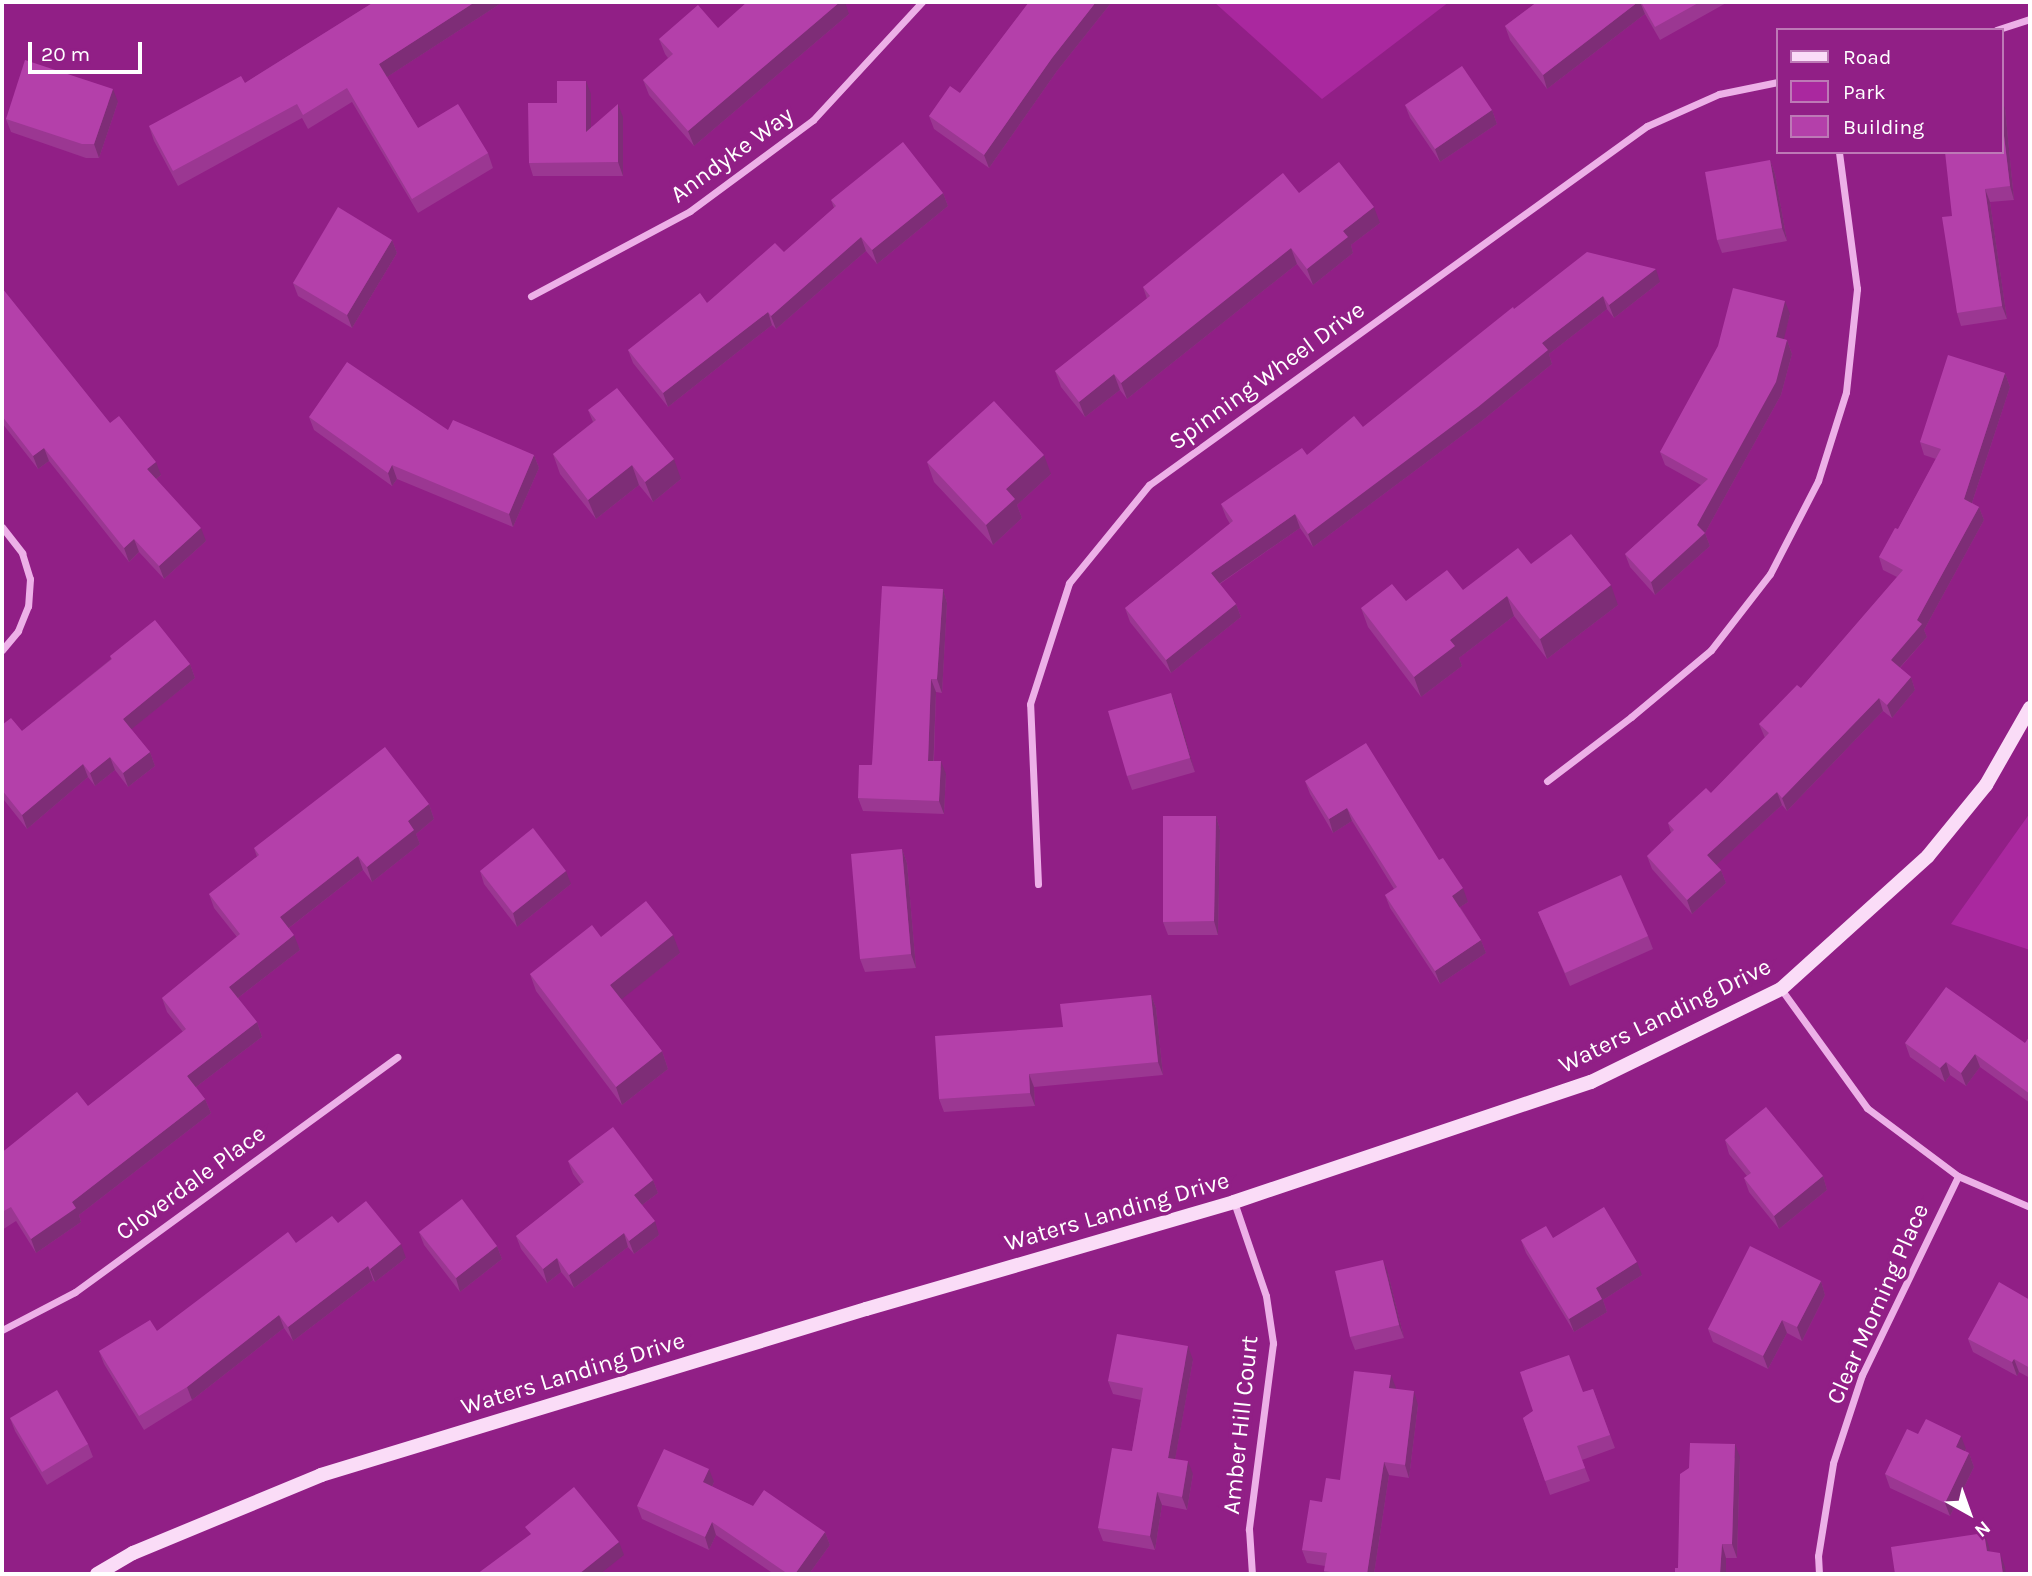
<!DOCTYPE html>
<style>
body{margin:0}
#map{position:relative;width:2032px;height:1576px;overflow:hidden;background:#911f86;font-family:Karla,sans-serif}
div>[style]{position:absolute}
.green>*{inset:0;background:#aa289f}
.street>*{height:7px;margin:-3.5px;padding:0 3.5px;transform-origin:3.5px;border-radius:3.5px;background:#edb0e8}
.secondary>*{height:14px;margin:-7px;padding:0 7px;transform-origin:7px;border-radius:7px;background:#fadcf7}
.wall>*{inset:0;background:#9b3792}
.shaded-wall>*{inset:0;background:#7e2d77}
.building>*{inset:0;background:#b440aa}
span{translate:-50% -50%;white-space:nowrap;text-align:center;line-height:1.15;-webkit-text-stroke:7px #911f86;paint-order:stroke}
.street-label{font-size:24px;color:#fff}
.frame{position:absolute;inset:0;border:4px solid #fff;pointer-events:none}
.legend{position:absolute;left:1776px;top:28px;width:228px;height:126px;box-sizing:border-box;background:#911f86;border:2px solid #bd79b6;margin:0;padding:9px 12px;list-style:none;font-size:21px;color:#fff}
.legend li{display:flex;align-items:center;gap:14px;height:35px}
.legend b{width:35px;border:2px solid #bd79b6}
.north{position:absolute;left:1934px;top:1478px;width:70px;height:70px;-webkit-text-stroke:5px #911f86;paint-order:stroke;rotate:140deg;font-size:19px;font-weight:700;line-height:28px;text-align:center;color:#fff}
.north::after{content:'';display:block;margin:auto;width:24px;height:32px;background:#fff;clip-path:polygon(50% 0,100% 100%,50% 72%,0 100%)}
.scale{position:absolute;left:28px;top:42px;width:114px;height:32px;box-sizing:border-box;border:4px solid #fff;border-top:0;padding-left:9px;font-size:21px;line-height:24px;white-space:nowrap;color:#fff;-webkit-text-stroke:5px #911f86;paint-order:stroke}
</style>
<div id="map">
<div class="green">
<i style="clip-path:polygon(1214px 2px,1449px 2px,1322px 99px)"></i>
<i style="clip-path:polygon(2030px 813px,2030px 950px,1951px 924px)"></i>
</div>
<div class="street">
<i style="left:1996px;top:30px;width:36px;rotate:-18deg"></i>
<i style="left:531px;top:296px;width:180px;rotate:-28.1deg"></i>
<i style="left:690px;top:211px;width:153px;rotate:-36.5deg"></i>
<i style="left:813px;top:120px;width:161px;rotate:-47.3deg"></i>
<i style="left:2px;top:527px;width:33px;rotate:52deg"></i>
<i style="left:22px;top:553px;width:27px;rotate:73deg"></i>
<i style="left:30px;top:579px;width:27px;rotate:94deg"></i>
<i style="left:28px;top:606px;width:27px;rotate:112deg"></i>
<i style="left:18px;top:631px;width:25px;rotate:130deg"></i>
<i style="left:1547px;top:781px;width:106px;rotate:-37.3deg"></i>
<i style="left:1631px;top:717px;width:104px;rotate:-39.9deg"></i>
<i style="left:1711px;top:650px;width:96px;rotate:-52.2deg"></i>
<i style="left:1770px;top:574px;width:105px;rotate:-62.7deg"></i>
<i style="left:1818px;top:481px;width:93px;rotate:-72.5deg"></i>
<i style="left:1846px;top:392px;width:104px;rotate:-83.9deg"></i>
<i style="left:1857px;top:289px;width:138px;rotate:-97.5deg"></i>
<i style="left:1038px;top:884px;width:180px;rotate:-92.5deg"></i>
<i style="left:1030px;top:704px;width:127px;rotate:-72.1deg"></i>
<i style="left:1069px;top:583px;width:127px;rotate:-50.8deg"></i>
<i style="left:1149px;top:485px;width:614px;rotate:-35.79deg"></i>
<i style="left:1647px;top:126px;width:79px;rotate:-24deg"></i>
<i style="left:1719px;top:94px;width:60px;rotate:-11.5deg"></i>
<i style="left:1781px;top:989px;width:147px;rotate:54.1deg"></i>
<i style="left:1867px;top:1108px;width:114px;rotate:36.8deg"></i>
<i style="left:1958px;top:1176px;width:78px;rotate:23.3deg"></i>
<i style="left:1234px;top:1202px;width:99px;rotate:71.2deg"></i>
<i style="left:1266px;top:1296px;width:48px;rotate:81.5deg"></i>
<i style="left:1273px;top:1343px;width:188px;rotate:97.4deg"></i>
<i style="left:1249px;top:1529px;width:45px;rotate:86.2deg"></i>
<i style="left:2px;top:1330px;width:82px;rotate:-27.5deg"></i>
<i style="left:75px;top:1292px;width:399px;rotate:-36.1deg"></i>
<i style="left:1819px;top:1574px;width:18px;rotate:-93deg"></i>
<i style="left:1818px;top:1556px;width:94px;rotate:-80.8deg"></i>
<i style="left:1833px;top:1463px;width:93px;rotate:-71.8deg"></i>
<i style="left:1862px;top:1375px;width:221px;rotate:-64.2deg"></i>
</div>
<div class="secondary">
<i style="left:97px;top:1574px;width:42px;rotate:-30.3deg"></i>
<i style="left:133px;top:1553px;width:204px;rotate:-22.5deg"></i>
<i style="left:321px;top:1475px;width:570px;rotate:-16.94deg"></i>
<i style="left:866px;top:1309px;width:383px;rotate:-16.2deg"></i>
<i style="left:1234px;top:1202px;width:377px;rotate:-18.6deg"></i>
<i style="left:1591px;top:1082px;width:212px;rotate:-26.1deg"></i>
<i style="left:1781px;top:989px;width:198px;rotate:-42.1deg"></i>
<i style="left:1928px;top:856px;width:92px;rotate:-50.8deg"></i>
<i style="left:1986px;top:785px;width:89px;rotate:-60.3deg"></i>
</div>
<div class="wall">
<i style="clip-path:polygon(374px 2px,503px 2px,387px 77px,418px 128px,488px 153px,493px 168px,418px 213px,352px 102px,308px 129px,302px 118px,178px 186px,154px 141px,149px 126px,245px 83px)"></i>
<i style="clip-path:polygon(1029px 2px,1110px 2px,1111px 3px,1057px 71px,989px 168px,934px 129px,929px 116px,960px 93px)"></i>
<i style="clip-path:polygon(1537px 2px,1728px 2px,1660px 40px,1645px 14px,1547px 89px,1510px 40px,1505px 26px)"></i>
<i style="clip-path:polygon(849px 14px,694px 146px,649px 95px,643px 80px,668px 58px,665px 54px,659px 39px,718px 28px)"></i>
<i style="clip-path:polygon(591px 94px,591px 127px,623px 117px,623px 176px,533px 176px,529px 163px,557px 103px)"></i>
<i style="clip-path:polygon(118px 102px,99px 158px,86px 158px,11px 132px,6px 119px)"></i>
<i style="clip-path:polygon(1405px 105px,1492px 110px,1497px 124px,1440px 162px,1410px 118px)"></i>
<i style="clip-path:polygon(2005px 108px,2014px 200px,1990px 202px,2007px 319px,1961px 326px,1957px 313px,1952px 216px)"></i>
<i style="clip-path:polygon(1770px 160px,1775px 174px,1787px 241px,1722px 253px,1717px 240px)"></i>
<i style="clip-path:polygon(943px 193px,948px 206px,877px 264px,866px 251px,776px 329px,772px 325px,668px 407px,633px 363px,628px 350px,707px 303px,784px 252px,834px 208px,831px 200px)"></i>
<i style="clip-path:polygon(1299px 193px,1380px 223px,1351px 245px,1353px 253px,1313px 285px,1297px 264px,1127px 399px,1120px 390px,1085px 417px,1061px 387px,1055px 371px,1147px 299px,1143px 287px)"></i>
<i style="clip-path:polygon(392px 240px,397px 253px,352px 328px,298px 296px,293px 283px)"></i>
<i style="clip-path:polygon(1660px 282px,1614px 318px,1607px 309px,1549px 354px,1552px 364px,1483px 420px,1313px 547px,1300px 528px,1220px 584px,1236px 604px,1241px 617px,1171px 673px,1130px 622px,1125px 608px,1230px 524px,1226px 517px,1221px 504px,1307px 455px,1363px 427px,1514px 309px)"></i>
<i style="clip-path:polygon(2px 288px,110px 423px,161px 475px,156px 479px,206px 541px,164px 579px,139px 552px,129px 562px,49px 461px,38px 469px,2px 423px)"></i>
<i style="clip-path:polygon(1790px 314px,1783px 339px,1787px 340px,1792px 354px,1781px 395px,1705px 533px,1710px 546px,1655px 595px,1630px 567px,1625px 554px,1701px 485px,1665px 465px,1660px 452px)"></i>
<i style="clip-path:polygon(2005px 373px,2010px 387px,1972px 503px,1979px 507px,1984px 520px,1924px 630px,1927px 637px,1900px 668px,1911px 677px,1915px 690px,1892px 718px,1883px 711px,1787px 811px,1782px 805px,1716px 865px,1721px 870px,1726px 883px,1692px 914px,1652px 869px,1647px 856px,1671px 833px,1668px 823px,1711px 793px,1765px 738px,1759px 724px,1801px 688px,1897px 577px,1883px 570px,1879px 557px,1898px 529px,1936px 459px,1924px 455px,1920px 442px)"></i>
<i style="clip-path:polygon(588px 410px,681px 479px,653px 502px,639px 485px,596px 519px,560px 474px,553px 454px,593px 422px)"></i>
<i style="clip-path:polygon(309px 417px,448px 430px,534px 455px,539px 468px,513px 527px,397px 479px,392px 486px,314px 430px)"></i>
<i style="clip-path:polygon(927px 462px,1051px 474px,1017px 505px,1022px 518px,993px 545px,934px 482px)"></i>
<i style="clip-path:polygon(1531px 564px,1618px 605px,1547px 659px,1514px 616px,1459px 658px,1462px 666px,1421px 697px,1368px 627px,1361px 608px,1406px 601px,1463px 590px)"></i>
<i style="clip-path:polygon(943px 589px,947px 603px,942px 693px,936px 692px,934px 761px,946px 774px,944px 814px,863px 811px,858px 798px)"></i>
<i style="clip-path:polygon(110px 656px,190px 664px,195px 678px,131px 729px,150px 752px,155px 766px,128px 787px,115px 770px,95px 786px,88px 777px,27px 829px,4px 800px,2px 802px,2px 725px,22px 731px,111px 659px)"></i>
<i style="clip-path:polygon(1171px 693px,1195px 772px,1132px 790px,1127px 776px)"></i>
<i style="clip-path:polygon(1305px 781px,1439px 860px,1468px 902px,1460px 907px,1481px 940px,1486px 953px,1440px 984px,1390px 908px,1385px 895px,1394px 889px,1352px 821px,1333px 833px,1310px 794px)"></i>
<i style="clip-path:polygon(429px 804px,434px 819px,416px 834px,420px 844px,372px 882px,363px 870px,289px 928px,300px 950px,238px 998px,257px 1022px,262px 1037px,196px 1087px,205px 1099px,211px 1113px,79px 1215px,81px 1222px,36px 1253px,16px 1221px,2px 1230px,2px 1152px,88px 1106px,183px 1032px,167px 1012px,162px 998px,237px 937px,214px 908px,209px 894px,257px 857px,254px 848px)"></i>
<i style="clip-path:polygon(1216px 816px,1220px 830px,1218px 935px,1168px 935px,1163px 922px)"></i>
<i style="clip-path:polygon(902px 849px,907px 863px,916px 968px,865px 972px,860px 959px)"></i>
<i style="clip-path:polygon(480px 871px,571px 884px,517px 927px,484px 884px)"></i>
<i style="clip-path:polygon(1538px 912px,1648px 936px,1653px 949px,1570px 986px)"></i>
<i style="clip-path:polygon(601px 937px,680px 953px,621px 999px,662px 1051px,668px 1069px,622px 1105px,536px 991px,530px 974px)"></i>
<i style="clip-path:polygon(1151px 995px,1156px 1008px,1163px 1075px,1034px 1087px,1035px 1106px,944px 1112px,939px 1099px,1063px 1027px)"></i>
<i style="clip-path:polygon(2030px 1036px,2030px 1103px,1980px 1067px,1966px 1086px,1950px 1075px,1945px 1082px,1910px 1057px,1905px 1043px,2025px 1043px)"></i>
<i style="clip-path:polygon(1725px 1140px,1823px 1176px,1827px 1190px,1779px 1229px,1749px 1192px,1744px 1178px,1747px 1176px,1729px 1154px)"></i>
<i style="clip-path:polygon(568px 1161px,653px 1180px,658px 1193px,642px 1205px,659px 1235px,634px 1254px,628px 1247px,574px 1288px,561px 1272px,547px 1283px,521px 1249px,516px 1236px,581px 1185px,573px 1174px)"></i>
<i style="clip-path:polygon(338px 1223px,406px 1258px,375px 1282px,373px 1280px,293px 1341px,284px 1328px,192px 1400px,144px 1430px,104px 1364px,99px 1351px,157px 1331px,296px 1243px)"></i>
<i style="clip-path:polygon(419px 1232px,497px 1246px,502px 1259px,460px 1292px,424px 1245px)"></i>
<i style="clip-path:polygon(1553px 1238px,1642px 1275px,1603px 1300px,1607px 1312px,1574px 1332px,1526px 1253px,1521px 1240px)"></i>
<i style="clip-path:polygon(1388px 1273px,1404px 1338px,1355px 1350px,1350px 1337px)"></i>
<i style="clip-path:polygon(1821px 1281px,1825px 1295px,1802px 1341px,1787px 1333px,1768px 1369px,1713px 1342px,1708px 1329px)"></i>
<i style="clip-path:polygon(2030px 1300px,2030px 1378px,2019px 1372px,2017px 1376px,1973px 1352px,1968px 1339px)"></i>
<i style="clip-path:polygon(1193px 1360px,1175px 1459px,1193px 1474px,1187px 1510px,1162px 1505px,1155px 1550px,1103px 1541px,1098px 1528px,1132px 1451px,1141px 1400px,1113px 1394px,1108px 1381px)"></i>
<i style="clip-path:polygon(1396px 1389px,1418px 1405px,1409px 1478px,1389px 1475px,1374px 1574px,1325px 1574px,1324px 1571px,1325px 1566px,1307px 1563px,1302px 1550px,1322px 1502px,1340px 1480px)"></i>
<i style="clip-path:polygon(1593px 1389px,1615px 1448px,1582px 1460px,1590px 1481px,1550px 1495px,1523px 1418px,1533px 1411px)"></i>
<i style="clip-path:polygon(10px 1418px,88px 1444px,93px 1457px,47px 1485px,15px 1431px)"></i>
<i style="clip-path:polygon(1918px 1434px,1966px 1449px,1965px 1451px,1969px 1453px,1974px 1467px,1950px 1516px,1890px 1488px,1885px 1474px)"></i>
<i style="clip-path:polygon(1740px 1457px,1737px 1558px,1726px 1558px,1726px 1574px,1675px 1574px,1678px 1568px,1689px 1468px)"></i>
<i style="clip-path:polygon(714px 1482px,712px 1487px,753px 1506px,825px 1532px,830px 1545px,809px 1574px,774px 1574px,716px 1535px,709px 1550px,642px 1519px,637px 1506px)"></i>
</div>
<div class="shaded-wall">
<i style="clip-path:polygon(475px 2px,503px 2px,384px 79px,379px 64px)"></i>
<i style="clip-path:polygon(840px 2px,845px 2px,849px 14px,694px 146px,688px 131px)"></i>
<i style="clip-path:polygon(1096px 2px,1110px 2px,1111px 3px,1057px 71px,989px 168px,984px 155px,1052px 58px)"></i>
<i style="clip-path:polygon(1638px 2px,1640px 2px,1645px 14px,1547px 89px,1543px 75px)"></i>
<i style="clip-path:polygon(586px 81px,591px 94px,591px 145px,586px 132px)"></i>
<i style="clip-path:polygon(113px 89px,118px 102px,99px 158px,94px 144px)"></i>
<i style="clip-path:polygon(2002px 102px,2005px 108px,2014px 200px,2010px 186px,2002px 119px)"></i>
<i style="clip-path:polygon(618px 104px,623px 117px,623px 176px,618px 162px)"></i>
<i style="clip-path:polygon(1492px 110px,1497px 124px,1440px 162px,1435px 149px)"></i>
<i style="clip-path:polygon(1770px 160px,1775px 174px,1787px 241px,1782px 228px)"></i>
<i style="clip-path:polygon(1985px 189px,1990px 202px,2007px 319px,2002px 306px)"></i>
<i style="clip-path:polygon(943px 193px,948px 206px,877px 264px,872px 250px)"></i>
<i style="clip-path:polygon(1374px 207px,1380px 223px,1351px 245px,1353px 253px,1313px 285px,1307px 269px,1343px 231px)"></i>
<i style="clip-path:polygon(861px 237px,866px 251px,776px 329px,771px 316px)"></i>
<i style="clip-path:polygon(392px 240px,397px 253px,352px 328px,347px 315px)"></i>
<i style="clip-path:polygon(1291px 248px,1297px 264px,1127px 399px,1121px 383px)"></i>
<i style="clip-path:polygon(1656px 269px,1660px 282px,1614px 318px,1609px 305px)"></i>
<i style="clip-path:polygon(1603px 296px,1607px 309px,1549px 354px,1552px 364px,1483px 420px,1313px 547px,1308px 534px,1542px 343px)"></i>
<i style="clip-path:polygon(1785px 301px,1790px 314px,1781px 351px,1776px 337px)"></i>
<i style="clip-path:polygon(768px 312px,772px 325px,668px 407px,663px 393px)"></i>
<i style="clip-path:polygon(1787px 340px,1792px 354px,1781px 395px,1705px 533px,1710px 546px,1655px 595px,1651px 582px,1697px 525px)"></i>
<i style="clip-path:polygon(2005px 373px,2010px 387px,1969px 512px,1964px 499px)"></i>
<i style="clip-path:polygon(1114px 374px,1120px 390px,1085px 417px,1079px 402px)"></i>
<i style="clip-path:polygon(44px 448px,49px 461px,38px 469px,33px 456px)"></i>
<i style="clip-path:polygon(534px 455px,539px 468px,513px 527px,509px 514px)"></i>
<i style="clip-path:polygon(1044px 455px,1051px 474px,1017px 505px,1022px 518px,993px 545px,986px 525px,1006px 489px)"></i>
<i style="clip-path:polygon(674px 459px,681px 479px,653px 502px,645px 482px)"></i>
<i style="clip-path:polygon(156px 462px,161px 475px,152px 482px,147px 469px)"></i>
<i style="clip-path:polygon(392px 465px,397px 479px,392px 486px,388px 473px)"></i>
<i style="clip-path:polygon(632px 465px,639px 485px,596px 519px,588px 500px)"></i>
<i style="clip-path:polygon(1979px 507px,1984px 520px,1924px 630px,1927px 637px,1895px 673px,1891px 660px,1917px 620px)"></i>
<i style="clip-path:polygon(1295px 514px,1300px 528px,1216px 586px,1211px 573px)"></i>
<i style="clip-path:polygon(201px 528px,206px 541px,164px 579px,159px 566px)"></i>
<i style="clip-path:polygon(134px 539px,139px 552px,129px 562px,124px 548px)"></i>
<i style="clip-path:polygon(1611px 585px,1618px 605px,1547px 659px,1540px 639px)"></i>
<i style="clip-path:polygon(943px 589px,947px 603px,942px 693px,937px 679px)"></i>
<i style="clip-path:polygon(1507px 596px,1514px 616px,1459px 658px,1462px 666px,1421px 697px,1414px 677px,1450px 640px)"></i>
<i style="clip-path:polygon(1236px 604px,1241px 617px,1171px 673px,1166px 660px)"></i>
<i style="clip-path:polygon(190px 664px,195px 678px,128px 732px,123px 719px)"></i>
<i style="clip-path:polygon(1911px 677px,1915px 690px,1892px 718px,1887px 705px)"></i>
<i style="clip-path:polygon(931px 679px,936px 692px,933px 774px,928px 761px)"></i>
<i style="clip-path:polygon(1171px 693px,1176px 706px,1195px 772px,1190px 758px)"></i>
<i style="clip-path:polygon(1879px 698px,1883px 711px,1787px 811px,1782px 798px)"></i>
<i style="clip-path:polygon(150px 752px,155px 766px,128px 787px,123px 773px)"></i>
<i style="clip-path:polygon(110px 757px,115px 770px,95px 786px,90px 773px)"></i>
<i style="clip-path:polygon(941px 761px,946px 774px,944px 814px,939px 801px)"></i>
<i style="clip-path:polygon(83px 764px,88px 777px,27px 829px,22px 815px)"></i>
<i style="clip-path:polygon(1777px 792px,1782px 805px,1712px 869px,1707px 855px)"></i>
<i style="clip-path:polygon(429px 804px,434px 819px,416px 834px,420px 844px,372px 882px,367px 867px,408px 821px)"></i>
<i style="clip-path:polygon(1347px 808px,1352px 821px,1333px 833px,1329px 819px)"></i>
<i style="clip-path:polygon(1216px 816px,1220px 830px,1218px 935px,1214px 921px)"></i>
<i style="clip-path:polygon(902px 849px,907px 863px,916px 968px,911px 954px)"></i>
<i style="clip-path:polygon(358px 856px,363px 870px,285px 931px,280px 917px)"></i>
<i style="clip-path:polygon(1721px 870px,1726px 883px,1692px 914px,1687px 900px)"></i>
<i style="clip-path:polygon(566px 871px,571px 884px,517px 927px,513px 913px)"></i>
<i style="clip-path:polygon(1463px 888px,1468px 902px,1457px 909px,1452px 896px)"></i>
<i style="clip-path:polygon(294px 935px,300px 950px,234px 1001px,229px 987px)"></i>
<i style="clip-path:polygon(673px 935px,680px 953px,617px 1003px,610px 985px)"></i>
<i style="clip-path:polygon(1481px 940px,1486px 953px,1440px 984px,1435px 971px)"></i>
<i style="clip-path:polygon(1151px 995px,1156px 1008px,1163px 1075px,1158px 1062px)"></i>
<i style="clip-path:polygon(257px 1022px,262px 1037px,192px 1090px,187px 1076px)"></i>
<i style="clip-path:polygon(662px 1051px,668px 1069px,622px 1105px,616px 1087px)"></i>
<i style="clip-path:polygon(1975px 1054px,1980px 1067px,1966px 1086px,1961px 1073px)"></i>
<i style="clip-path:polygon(1946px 1062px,1950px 1075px,1945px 1082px,1940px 1068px)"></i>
<i style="clip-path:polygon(1029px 1074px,1034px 1087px,1035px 1106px,1030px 1093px)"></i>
<i style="clip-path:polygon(205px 1099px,211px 1113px,79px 1215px,81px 1222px,36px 1253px,31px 1239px,72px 1202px)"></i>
<i style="clip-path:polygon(1823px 1176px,1827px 1190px,1779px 1229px,1774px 1216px)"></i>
<i style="clip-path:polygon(653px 1180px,658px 1193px,638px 1208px,634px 1195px)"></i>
<i style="clip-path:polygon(655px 1221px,659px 1235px,634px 1254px,629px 1241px)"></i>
<i style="clip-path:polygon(624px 1233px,628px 1247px,574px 1288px,569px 1275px)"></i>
<i style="clip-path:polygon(401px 1244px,406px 1258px,375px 1282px,370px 1269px)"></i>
<i style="clip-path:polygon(497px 1246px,502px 1259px,460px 1292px,456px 1278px)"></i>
<i style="clip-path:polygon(557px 1258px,561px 1272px,547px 1283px,543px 1269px)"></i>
<i style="clip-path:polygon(1383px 1260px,1388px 1273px,1404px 1338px,1399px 1325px)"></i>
<i style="clip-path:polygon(1637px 1262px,1642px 1275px,1603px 1300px,1607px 1312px,1574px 1332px,1569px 1319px,1596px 1288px)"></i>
<i style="clip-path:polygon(368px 1266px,373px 1280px,293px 1341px,288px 1327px)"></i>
<i style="clip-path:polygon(1821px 1281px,1825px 1295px,1802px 1341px,1797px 1327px)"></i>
<i style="clip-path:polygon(279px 1315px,284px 1328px,192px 1400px,187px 1387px)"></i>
<i style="clip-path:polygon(1782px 1320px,1787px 1333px,1768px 1369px,1763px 1356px)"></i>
<i style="clip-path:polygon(1188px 1346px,1193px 1360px,1173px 1471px,1168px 1458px)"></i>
<i style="clip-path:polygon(2014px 1359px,2019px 1372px,2017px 1376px,2012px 1362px)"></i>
<i style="clip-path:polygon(1391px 1375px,1396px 1388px,1394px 1401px,1389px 1388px)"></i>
<i style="clip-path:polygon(1414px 1391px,1418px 1405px,1409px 1478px,1405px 1465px)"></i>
<i style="clip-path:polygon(1961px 1436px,1966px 1449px,1960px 1460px,1956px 1447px)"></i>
<i style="clip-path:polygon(1735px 1444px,1740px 1457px,1737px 1558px,1732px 1544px)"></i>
<i style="clip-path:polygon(1969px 1453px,1974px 1467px,1950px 1516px,1945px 1503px)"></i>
<i style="clip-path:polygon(1188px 1461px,1193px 1474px,1187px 1510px,1182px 1497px)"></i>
<i style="clip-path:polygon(1384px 1462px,1389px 1475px,1374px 1574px,1367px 1574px)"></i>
<i style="clip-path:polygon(709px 1469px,714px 1482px,708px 1496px,703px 1482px)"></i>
<i style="clip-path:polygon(1157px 1492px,1162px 1505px,1155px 1550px,1150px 1536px)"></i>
<i style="clip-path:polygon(712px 1522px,716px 1535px,709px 1550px,705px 1537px)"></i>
<i style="clip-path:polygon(825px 1532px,830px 1545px,809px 1574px,795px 1574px)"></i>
<i style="clip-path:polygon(1984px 1533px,1989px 1546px,1992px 1564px,1987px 1551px)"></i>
<i style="clip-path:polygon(619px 1542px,624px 1555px,600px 1574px,579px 1574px)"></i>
<i style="clip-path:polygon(1722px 1544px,1726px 1558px,1726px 1574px,1720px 1574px)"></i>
<i style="clip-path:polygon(2000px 1553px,2005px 1567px,2006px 1574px,2003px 1574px)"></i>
</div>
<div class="building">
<i style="clip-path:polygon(374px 2px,475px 2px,379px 64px,418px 128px,458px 104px,488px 153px,412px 199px,347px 88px,303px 115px,297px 104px,173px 171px,149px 126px,241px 76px,245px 83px)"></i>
<i style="clip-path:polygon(747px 2px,840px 2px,688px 131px,643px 80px,673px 54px,659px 39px,698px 5px,718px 28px)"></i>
<i style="clip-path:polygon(1029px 2px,1096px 2px,1052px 58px,984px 155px,929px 116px,950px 86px,960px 93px)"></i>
<i style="clip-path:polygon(1537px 2px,1638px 2px,1543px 75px,1505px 26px)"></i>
<i style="clip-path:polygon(1641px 2px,1700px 2px,1655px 27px)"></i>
<i style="clip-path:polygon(25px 60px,113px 89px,94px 144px,82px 144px,6px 119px)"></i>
<i style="clip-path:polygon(1462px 66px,1492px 110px,1435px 149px,1405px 105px)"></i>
<i style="clip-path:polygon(557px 81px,586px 81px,586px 132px,618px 104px,618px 162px,529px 163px,528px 103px,557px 103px)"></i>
<i style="clip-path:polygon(2002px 119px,2010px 186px,1985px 189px,2002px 306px,1957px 313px,1942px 217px,1952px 216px,1945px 152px,2002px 152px)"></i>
<i style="clip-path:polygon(903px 142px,943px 193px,872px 250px,861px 237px,771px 316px,768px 312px,663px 393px,628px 350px,700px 293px,707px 303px,775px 243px,784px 252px,836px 206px,831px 200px)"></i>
<i style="clip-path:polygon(1770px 160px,1782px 228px,1717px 240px,1705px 172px)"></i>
<i style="clip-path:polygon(1339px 162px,1374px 207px,1343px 231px,1348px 237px,1307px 269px,1291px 248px,1121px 383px,1114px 374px,1079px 402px,1055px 371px,1150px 296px,1143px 287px,1283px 173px,1299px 193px)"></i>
<i style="clip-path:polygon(338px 207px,392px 240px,347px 315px,293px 283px)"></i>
<i style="clip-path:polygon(1587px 252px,1656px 269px,1609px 305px,1603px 296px,1542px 343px,1548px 350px,1478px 407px,1308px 534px,1295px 514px,1211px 573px,1236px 604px,1166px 660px,1125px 608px,1233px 521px,1221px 504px,1302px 448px,1307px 455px,1354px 416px,1363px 427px,1513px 307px,1514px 309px)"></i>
<i style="clip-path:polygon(2px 288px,110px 423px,119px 416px,156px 462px,147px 469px,201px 528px,159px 566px,134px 539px,124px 548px,44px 448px,33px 456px,2px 416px)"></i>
<i style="clip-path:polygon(1733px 288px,1785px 301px,1776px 337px,1787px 340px,1776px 382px,1697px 525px,1705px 533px,1651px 582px,1625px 554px,1708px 479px,1660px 452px,1718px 346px)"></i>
<i style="clip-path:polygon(1948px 355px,2005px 373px,1964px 499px,1979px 507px,1917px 620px,1922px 624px,1891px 660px,1911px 677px,1887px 705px,1879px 698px,1782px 798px,1777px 792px,1707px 855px,1721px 870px,1687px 900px,1647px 856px,1674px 830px,1668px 823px,1706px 788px,1711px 793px,1769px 733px,1759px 724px,1797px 685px,1801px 688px,1903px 570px,1879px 557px,1895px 528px,1898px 529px,1941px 449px,1920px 442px)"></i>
<i style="clip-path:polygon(347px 362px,448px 430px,453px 420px,534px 455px,509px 514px,392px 465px,388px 473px,309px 417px)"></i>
<i style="clip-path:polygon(617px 388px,674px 459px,645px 482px,632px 465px,588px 500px,553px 454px,596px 420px,588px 410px)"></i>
<i style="clip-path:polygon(994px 401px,1044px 455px,1006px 489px,1015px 499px,986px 525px,927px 462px)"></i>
<i style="clip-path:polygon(1571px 534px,1611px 585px,1540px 639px,1507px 596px,1450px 640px,1455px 646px,1414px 677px,1361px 608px,1392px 584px,1406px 601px,1447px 570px,1463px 590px,1518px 548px,1531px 564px)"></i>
<i style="clip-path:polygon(882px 586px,943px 589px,937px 679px,931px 679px,928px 761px,941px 761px,939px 801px,858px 798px,859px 765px,872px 765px)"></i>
<i style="clip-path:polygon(155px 620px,190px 664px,123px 719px,150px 752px,123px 773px,110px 757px,90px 773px,83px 764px,22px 815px,2px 790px,2px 725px,11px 718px,22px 731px,112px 659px,110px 656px)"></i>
<i style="clip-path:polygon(1171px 693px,1190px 758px,1127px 776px,1108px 711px)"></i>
<i style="clip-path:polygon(1366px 743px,1439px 860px,1443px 858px,1463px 888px,1452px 896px,1481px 940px,1435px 971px,1385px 895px,1397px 887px,1347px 808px,1329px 819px,1305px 781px)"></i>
<i style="clip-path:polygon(385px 747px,429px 804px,408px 821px,414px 830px,367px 867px,358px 856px,280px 917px,294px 935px,229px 987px,257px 1022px,187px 1076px,205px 1099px,72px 1202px,76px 1208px,31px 1239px,11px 1207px,2px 1212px,2px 1152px,5px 1150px,77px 1092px,88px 1106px,186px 1029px,162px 998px,240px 934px,209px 894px,259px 855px,254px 848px)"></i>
<i style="clip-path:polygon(1163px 816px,1216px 816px,1214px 921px,1163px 922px)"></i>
<i style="clip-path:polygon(533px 828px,566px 871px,513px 913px,480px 871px)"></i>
<i style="clip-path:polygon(902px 849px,911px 954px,860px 959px,851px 854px)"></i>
<i style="clip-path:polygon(1621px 875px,1648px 936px,1565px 973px,1538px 912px)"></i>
<i style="clip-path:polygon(646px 901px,673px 935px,610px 985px,662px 1051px,616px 1087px,530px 974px,592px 925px,601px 937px)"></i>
<i style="clip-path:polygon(1946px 987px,2025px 1043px,2030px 1036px,2030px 1094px,1975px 1054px,1961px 1073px,1946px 1062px,1940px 1068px,1905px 1043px)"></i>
<i style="clip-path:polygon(1151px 995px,1158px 1062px,1029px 1074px,1030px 1093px,939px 1099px,935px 1036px,1063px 1027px,1060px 1004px)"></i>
<i style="clip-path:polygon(1766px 1107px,1823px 1176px,1774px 1216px,1744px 1178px,1751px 1173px,1725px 1140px)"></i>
<i style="clip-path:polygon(613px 1127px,653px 1180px,634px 1195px,655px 1221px,629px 1241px,624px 1233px,569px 1275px,557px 1258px,543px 1269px,516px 1236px,584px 1182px,568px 1161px)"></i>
<i style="clip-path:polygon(462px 1199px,497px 1246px,456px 1278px,419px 1232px)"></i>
<i style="clip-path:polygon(366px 1201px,401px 1244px,370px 1269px,368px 1266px,288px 1327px,279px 1315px,187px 1387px,139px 1416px,99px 1351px,150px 1320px,157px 1331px,288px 1232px,296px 1243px,332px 1216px,338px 1223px)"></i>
<i style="clip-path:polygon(1604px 1207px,1637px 1262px,1596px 1288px,1602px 1299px,1569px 1319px,1521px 1240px,1546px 1226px,1553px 1238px)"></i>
<i style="clip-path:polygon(1750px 1246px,1821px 1281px,1797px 1327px,1782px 1320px,1763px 1356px,1708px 1329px)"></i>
<i style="clip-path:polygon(1383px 1260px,1399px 1325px,1350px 1337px,1335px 1271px)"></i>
<i style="clip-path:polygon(1999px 1282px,2030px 1300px,2030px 1368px,2014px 1359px,2012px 1362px,1968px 1339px)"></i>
<i style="clip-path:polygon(1117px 1334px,1188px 1346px,1168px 1458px,1188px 1461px,1182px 1497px,1157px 1492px,1150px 1536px,1098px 1528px,1112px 1448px,1132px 1451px,1143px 1388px,1108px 1381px)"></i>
<i style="clip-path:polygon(1569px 1355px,1583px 1392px,1593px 1389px,1610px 1435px,1577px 1446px,1585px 1468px,1545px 1481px,1523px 1418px,1533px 1411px,1520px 1372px)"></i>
<i style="clip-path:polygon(1354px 1371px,1391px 1375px,1389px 1388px,1414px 1391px,1405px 1465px,1384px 1462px,1367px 1574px,1343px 1574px,1324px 1571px,1327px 1553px,1302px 1550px,1310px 1500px,1322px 1502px,1326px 1478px,1340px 1480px)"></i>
<i style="clip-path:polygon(57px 1390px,88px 1444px,42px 1472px,10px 1418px)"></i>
<i style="clip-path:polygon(1926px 1419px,1961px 1436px,1956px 1447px,1969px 1453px,1945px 1503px,1885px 1474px,1907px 1429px,1918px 1434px)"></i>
<i style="clip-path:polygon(1690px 1443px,1735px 1444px,1732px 1544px,1722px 1544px,1720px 1574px,1675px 1574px,1675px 1568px,1678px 1568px,1680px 1474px,1689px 1468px)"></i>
<i style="clip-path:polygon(664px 1449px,709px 1469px,703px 1482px,753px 1506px,764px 1490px,825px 1532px,795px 1574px,788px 1574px,712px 1522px,705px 1537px,637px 1506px)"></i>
<i style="clip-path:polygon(574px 1487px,619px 1542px,579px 1574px,477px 1574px,531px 1534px,525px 1527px)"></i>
<i style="clip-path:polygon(1984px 1533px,1987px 1551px,2000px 1553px,2003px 1574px,1895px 1574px,1891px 1547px)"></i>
</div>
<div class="street-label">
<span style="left:732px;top:155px;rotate:-36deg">Anndyke Way</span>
<span style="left:1267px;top:376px;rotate:-36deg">Spinning Wheel Drive</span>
<span style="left:1665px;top:1016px;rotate:-26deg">Waters Landing Drive</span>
<span style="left:191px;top:1183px;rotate:-36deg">Cloverdale Place</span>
<span style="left:1117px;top:1212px;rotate:-16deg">Waters Landing Drive</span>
<span style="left:1878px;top:1304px;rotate:-66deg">Clear Morning Place</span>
<span style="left:573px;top:1374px;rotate:-17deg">Waters Landing Drive</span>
<span style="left:1241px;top:1425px;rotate:-84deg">Amber Hill Court</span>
</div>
<div class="frame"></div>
<ul class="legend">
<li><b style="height:9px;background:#fadcf7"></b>Road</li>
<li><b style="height:19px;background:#aa289f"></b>Park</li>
<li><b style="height:19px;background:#b440aa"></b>Building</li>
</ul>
<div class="north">N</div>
<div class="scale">20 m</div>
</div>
